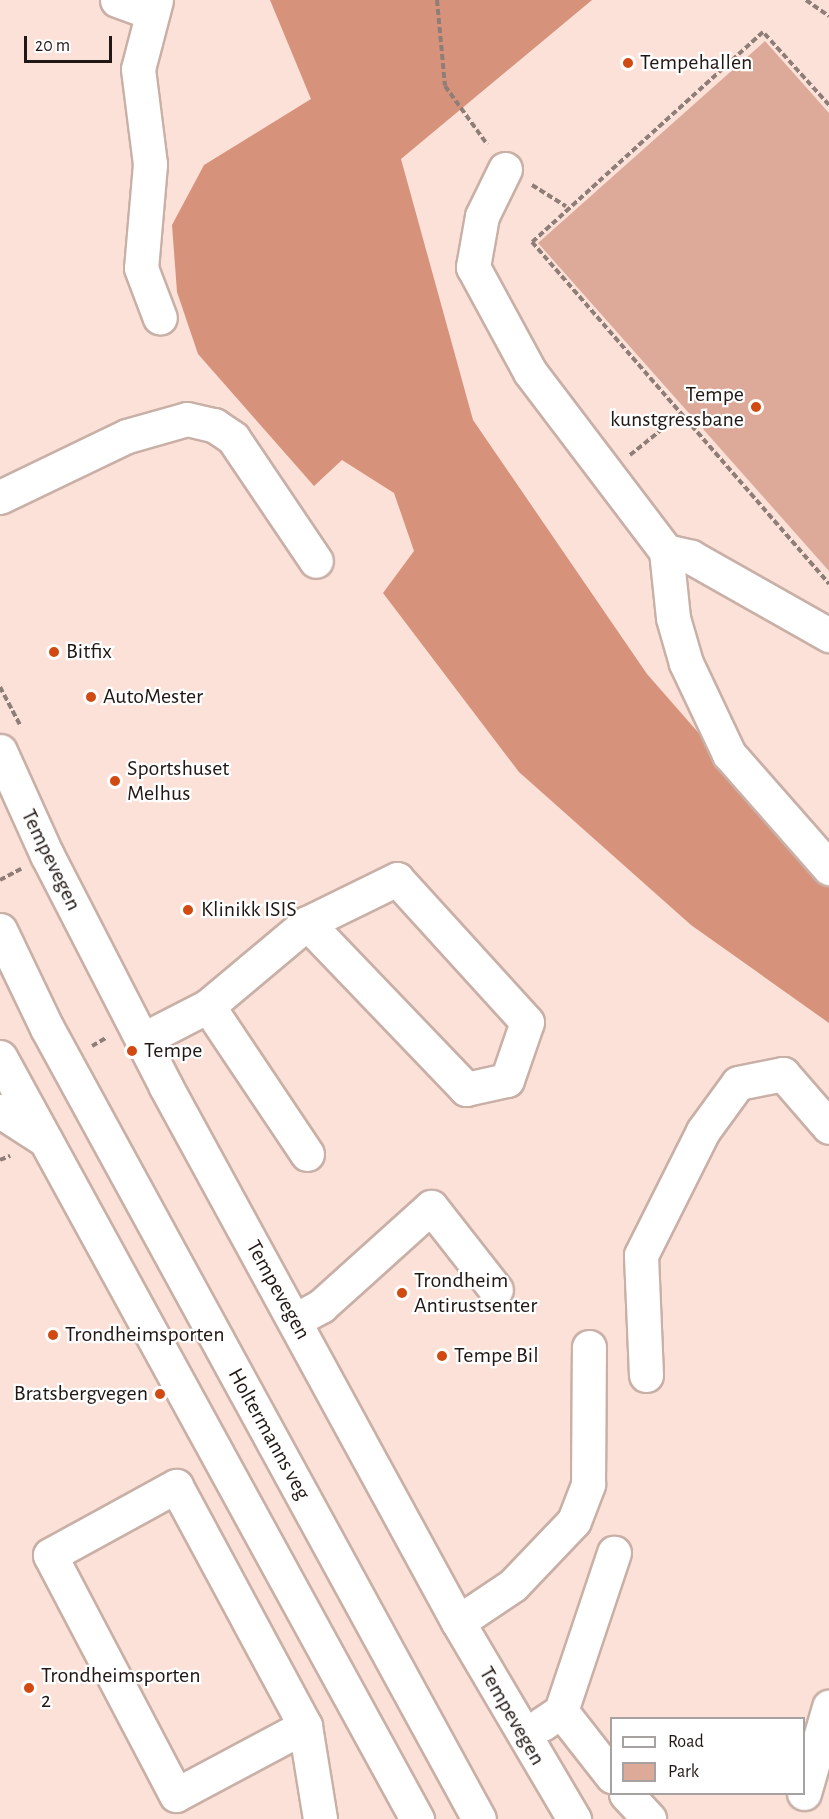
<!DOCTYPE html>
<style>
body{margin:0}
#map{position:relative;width:829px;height:1819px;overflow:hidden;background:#fbe1d8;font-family:"Alegreya Sans",sans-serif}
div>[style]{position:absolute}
.green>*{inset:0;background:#dda998}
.forest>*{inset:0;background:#d7927b}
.path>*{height:4px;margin-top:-2px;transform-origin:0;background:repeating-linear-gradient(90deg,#8f7d77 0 6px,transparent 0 9px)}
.roads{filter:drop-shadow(2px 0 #c9b0a7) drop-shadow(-2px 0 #c9b0a7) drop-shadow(0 2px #c9b0a7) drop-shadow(0 -2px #c9b0a7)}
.minor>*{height:33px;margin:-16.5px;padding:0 16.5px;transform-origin:16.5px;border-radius:16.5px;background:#fff}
.major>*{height:33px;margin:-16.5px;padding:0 16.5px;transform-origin:16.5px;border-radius:16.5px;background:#fff}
.dots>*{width:16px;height:16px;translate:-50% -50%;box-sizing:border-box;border:3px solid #fff;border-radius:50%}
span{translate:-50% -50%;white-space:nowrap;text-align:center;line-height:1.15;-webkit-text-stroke:4.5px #fff;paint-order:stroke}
.poi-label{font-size:22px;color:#211714}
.left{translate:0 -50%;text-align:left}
.right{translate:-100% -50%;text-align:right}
.street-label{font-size:22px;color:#211714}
.legend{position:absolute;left:610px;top:1717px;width:195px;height:78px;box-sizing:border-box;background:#fff;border:2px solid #a6a2a1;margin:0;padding:8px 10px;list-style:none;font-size:18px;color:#211714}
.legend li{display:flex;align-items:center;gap:12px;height:30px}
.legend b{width:30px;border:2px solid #a6a2a1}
.scale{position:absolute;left:24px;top:36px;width:88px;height:27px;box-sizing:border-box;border:3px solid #211714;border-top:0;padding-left:8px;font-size:18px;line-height:21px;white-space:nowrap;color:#211714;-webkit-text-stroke:4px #fff;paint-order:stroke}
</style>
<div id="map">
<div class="green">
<i style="clip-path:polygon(765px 41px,829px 113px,829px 571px,538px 243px)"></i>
</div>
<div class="forest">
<i style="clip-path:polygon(270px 0,592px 0,401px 159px,473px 420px,647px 674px,829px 882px,829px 1023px,691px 925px,519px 772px,383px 593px,414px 551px,394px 493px,342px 460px,314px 486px,198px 354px,177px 292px,172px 225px,204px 165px,311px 99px)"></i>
</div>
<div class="path">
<i style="left:437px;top:0;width:86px;rotate:84.7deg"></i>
<i style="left:445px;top:86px;width:72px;rotate:54.1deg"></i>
<i style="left:806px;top:0;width:28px;rotate:35deg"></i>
<i style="left:829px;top:105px;width:98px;rotate:-132.1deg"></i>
<i style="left:763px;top:32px;width:312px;rotate:137.7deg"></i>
<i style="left:532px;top:242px;width:453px;rotate:49deg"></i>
<i style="left:532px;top:185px;width:40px;rotate:32deg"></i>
<i style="left:630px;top:455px;width:65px;rotate:-38.8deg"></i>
<i style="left:0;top:687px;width:43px;rotate:62.2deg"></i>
<i style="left:0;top:880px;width:24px;rotate:-28deg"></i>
<i style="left:92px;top:1046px;width:16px;rotate:-30deg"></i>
<i style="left:0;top:1160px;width:11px;rotate:-22deg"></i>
</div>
<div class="roads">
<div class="minor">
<i style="left:117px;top:0;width:35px;rotate:20deg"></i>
<i style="left:156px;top:0;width:71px;rotate:104.6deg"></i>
<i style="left:138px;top:69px;width:96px;rotate:82.8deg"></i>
<i style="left:150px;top:164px;width:104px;rotate:94.9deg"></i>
<i style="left:141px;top:268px;width:53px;rotate:69.2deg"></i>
<i style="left:505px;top:169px;width:52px;rotate:116.1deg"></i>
<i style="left:482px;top:216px;width:52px;rotate:100deg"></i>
<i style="left:473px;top:267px;width:119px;rotate:61.5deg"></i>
<i style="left:530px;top:372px;width:225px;rotate:52.8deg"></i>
<i style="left:666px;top:551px;width:67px;rotate:84deg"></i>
<i style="left:673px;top:618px;width:47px;rotate:73.9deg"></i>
<i style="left:686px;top:663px;width:101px;rotate:64.7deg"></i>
<i style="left:729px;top:754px;width:152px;rotate:48.7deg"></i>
<i style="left:0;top:497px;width:141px;rotate:-25.7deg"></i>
<i style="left:127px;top:436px;width:62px;rotate:-15.8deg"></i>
<i style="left:187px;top:419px;width:28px;rotate:13deg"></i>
<i style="left:214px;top:425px;width:23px;rotate:34deg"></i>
<i style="left:233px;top:438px;width:148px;rotate:56deg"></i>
<i style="left:666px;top:551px;width:26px;rotate:13deg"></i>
<i style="left:691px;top:557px;width:159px;rotate:29.5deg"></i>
<i style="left:0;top:751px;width:114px;rotate:65.7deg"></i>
<i style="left:47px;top:855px;width:259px;rotate:62.8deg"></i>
<i style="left:165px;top:1085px;width:612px;rotate:61.38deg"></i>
<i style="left:458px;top:1622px;width:229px;rotate:59.5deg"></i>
<i style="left:208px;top:1006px;width:178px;rotate:56.2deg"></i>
<i style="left:142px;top:1040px;width:74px;rotate:-27.3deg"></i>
<i style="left:208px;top:1006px;width:129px;rotate:-40deg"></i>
<i style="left:307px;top:923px;width:230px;rotate:46.2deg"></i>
<i style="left:466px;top:1089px;width:42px;rotate:-12.4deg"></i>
<i style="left:507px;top:1080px;width:61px;rotate:-71deg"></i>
<i style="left:527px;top:1022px;width:193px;rotate:-132.3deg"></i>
<i style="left:397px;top:879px;width:100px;rotate:153.9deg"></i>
<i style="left:0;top:1111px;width:54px;rotate:32.8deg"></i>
<i style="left:295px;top:1320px;width:30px;rotate:-28deg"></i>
<i style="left:321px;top:1306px;width:148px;rotate:-42deg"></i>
<i style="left:431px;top:1207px;width:105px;rotate:51.9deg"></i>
<i style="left:646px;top:1375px;width:120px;rotate:-92.4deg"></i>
<i style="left:641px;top:1255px;width:139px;rotate:-63.4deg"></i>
<i style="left:703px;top:1131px;width:59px;rotate:-53.9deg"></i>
<i style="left:738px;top:1083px;width:46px;rotate:-11.3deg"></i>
<i style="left:783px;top:1074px;width:70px;rotate:49deg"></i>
<i style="left:458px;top:1622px;width:66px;rotate:-33.9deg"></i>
<i style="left:513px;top:1585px;width:88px;rotate:-46.4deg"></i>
<i style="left:574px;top:1521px;width:40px;rotate:-69deg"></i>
<i style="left:588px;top:1484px;width:137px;rotate:-89.6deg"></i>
<i style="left:561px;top:1711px;width:167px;rotate:-71.5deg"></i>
<i style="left:542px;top:1724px;width:23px;rotate:-34deg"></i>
<i style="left:561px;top:1711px;width:83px;rotate:51.9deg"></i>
<i style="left:305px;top:1726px;width:146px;rotate:151.9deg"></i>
<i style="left:176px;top:1795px;width:271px;rotate:-117.7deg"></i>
<i style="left:50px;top:1555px;width:144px;rotate:-28.7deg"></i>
<i style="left:176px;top:1486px;width:272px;rotate:61.7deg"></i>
<i style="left:305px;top:1726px;width:94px;rotate:80.8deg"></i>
<i style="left:804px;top:1793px;width:90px;rotate:-73.8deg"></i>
<i style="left:626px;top:1794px;width:34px;rotate:47deg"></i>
</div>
<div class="major">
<i style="left:0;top:930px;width:109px;rotate:64.4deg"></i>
<i style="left:47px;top:1028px;width:901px;rotate:61.36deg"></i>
<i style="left:0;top:1057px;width:869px;rotate:61.31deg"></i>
</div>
</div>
<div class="dots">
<i style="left:628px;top:63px;background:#d04a11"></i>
<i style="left:756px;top:407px;background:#d04a11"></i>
<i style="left:54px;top:652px;background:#d04a11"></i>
<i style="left:91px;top:697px;background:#d04a11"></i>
<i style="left:115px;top:781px;background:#d04a11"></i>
<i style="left:188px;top:910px;background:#d04a11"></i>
<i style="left:132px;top:1051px;background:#d04a11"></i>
<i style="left:402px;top:1293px;background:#d04a11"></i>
<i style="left:53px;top:1335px;background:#d04a11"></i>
<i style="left:442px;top:1356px;background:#d04a11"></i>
<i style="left:160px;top:1394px;background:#d04a11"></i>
<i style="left:29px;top:1688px;background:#d04a11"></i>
</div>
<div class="poi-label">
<span class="left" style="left:640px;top:63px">Tempehallen</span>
<span class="right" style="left:744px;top:407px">Tempe<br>kunstgressbane</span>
<span class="left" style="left:66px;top:652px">Bitfix</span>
<span class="left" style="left:103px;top:697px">AutoMester</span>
<span class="left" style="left:127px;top:781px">Sportshuset<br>Melhus</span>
<span class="left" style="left:201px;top:910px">Klinikk ISIS</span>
<span class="left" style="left:144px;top:1051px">Tempe</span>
<span class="left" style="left:414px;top:1293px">Trondheim<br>Antirustsenter</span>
<span class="left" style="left:65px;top:1335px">Trondheimsporten</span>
<span class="left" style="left:454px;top:1356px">Tempe Bil</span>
<span class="right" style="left:148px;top:1394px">Bratsbergvegen</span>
<span class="left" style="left:41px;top:1688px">Trondheimsporten<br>2</span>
</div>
<div class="street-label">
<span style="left:51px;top:860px;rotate:64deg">Tempevegen</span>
<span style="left:278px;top:1290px;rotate:61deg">Tempevegen</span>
<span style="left:269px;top:1434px;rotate:61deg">Holtermanns veg</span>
<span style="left:512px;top:1716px;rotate:60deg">Tempevegen</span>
</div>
<ul class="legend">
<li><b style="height:8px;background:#fff"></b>Road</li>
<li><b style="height:16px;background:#dda998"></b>Park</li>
</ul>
<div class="scale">20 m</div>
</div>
